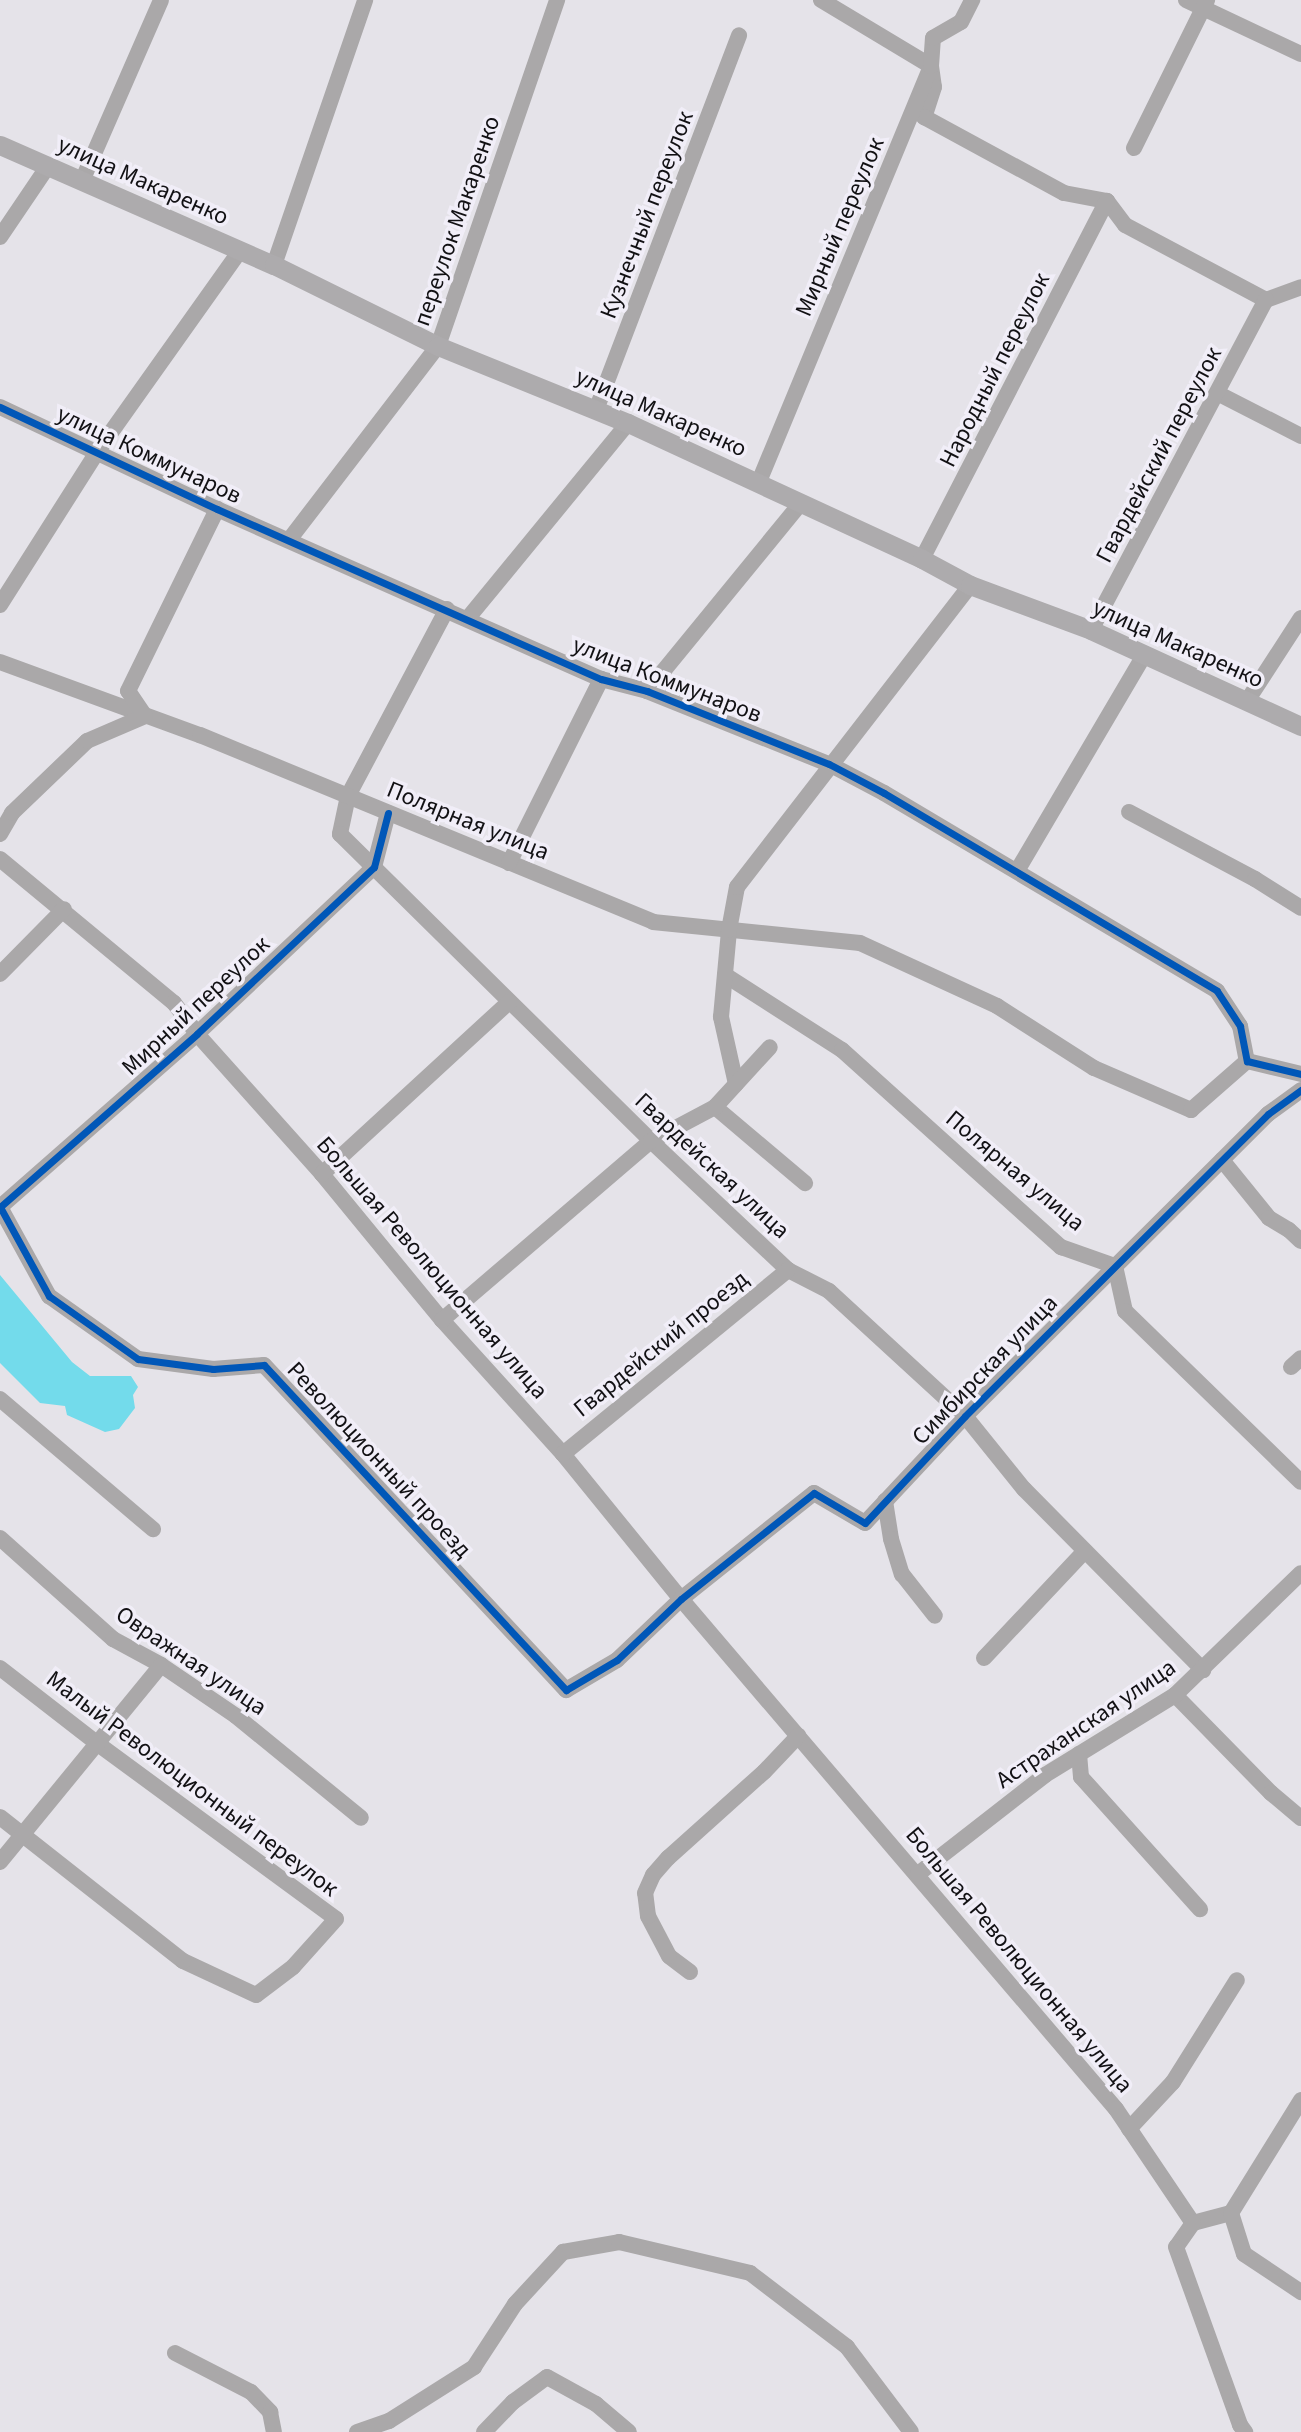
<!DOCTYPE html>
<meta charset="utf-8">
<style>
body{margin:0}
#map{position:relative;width:1301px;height:2432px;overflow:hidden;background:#e5e3e9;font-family:"Source Sans 3",sans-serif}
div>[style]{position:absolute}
.water>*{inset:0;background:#73dbeb}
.minor>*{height:16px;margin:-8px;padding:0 8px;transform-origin:8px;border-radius:8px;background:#aaa8a9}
.major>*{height:19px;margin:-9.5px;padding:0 9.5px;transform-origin:9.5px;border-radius:9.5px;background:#adabad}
.cycleway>*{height:7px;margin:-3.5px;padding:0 3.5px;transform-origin:3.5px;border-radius:3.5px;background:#0057b8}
span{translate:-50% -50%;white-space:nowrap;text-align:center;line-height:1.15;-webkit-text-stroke:7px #f1eef8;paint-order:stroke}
.street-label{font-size:24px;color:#121114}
</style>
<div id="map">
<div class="water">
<i style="clip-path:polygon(0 1275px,72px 1362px,90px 1376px,131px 1376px,138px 1387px,133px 1395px,135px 1408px,119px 1429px,105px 1432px,67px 1415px,65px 1406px,40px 1403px,0 1363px)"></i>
</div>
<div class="minor">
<i style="left:821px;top:0;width:128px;rotate:31deg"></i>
<i style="left:931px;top:66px;width:21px;rotate:82deg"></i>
<i style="left:934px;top:87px;width:32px;rotate:108deg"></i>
<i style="left:924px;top:117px;width:159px;rotate:28.5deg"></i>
<i style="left:1064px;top:193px;width:44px;rotate:10.5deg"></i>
<i style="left:1107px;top:201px;width:30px;rotate:53deg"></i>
<i style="left:1125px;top:225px;width:160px;rotate:28deg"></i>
<i style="left:1266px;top:300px;width:37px;rotate:-20deg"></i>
<i style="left:1186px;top:0;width:127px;rotate:25.2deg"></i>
<i style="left:1134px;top:148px;width:165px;rotate:-63.7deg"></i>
<i style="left:82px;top:181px;width:197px;rotate:-66.4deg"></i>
<i style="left:0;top:237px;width:86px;rotate:-55.9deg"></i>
<i style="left:274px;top:265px;width:280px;rotate:-71deg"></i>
<i style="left:1219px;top:394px;width:92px;rotate:27.1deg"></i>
<i style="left:0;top:407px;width:240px;rotate:25.2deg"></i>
<i style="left:217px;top:509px;width:420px;rotate:23.9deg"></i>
<i style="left:601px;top:679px;width:48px;rotate:14.6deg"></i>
<i style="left:647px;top:691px;width:196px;rotate:21.9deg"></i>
<i style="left:829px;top:764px;width:62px;rotate:27.8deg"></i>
<i style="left:884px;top:793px;width:387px;rotate:30.7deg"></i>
<i style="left:1217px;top:991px;width:42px;rotate:56.7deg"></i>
<i style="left:1240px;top:1026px;width:36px;rotate:79deg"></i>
<i style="left:1247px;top:1061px;width:56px;rotate:13.5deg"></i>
<i style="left:596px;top:410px;width:401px;rotate:-69.1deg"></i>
<i style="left:758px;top:484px;width:452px;rotate:-67.5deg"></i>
<i style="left:931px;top:66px;width:28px;rotate:-86deg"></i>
<i style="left:933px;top:38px;width:32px;rotate:-30deg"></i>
<i style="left:961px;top:22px;width:25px;rotate:-63deg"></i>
<i style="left:289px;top:540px;width:245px;rotate:-52.5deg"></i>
<i style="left:438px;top:346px;width:366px;rotate:-71deg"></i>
<i style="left:922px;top:559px;width:403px;rotate:-62.7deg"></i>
<i style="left:0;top:605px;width:181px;rotate:-57.6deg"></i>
<i style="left:97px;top:452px;width:247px;rotate:-54.6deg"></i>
<i style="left:447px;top:609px;width:212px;rotate:117.9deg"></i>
<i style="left:348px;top:796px;width:39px;rotate:102deg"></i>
<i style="left:340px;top:834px;width:437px;rotate:44.6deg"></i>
<i style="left:651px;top:1141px;width:188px;rotate:43.3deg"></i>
<i style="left:788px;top:1270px;width:46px;rotate:27.1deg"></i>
<i style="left:829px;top:1291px;width:185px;rotate:42.6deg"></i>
<i style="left:965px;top:1416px;width:94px;rotate:51.1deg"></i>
<i style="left:1024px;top:1489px;width:255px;rotate:45.3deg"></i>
<i style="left:468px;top:618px;width:252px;rotate:-50.6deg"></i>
<i style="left:1091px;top:630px;width:374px;rotate:-62.1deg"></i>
<i style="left:0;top:662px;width:213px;rotate:20.1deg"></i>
<i style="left:200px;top:735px;width:490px;rotate:22.4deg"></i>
<i style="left:653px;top:922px;width:208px;rotate:5.8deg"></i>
<i style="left:860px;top:943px;width:151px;rotate:24.7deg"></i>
<i style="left:997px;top:1006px;width:115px;rotate:32.6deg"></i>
<i style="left:1094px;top:1068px;width:106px;rotate:23.4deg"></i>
<i style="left:1191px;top:1110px;width:74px;rotate:-41.2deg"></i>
<i style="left:647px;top:691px;width:243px;rotate:-50.7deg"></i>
<i style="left:1247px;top:701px;width:99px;rotate:-57deg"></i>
<i style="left:1129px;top:812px;width:143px;rotate:28deg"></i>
<i style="left:1255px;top:879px;width:54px;rotate:32.2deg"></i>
<i style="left:388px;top:813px;width:56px;rotate:104.5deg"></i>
<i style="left:374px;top:867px;width:243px;rotate:136.7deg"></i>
<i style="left:197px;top:1034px;width:262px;rotate:138.7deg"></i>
<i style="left:0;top:1207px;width:102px;rotate:61.2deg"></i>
<i style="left:49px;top:1296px;width:109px;rotate:35.3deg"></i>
<i style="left:138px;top:1359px;width:76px;rotate:7.6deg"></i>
<i style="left:213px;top:1369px;width:51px;rotate:-4.5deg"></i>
<i style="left:264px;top:1365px;width:444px;rotate:47.1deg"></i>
<i style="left:566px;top:1690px;width:59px;rotate:-30.5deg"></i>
<i style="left:617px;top:1660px;width:88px;rotate:-43.6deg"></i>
<i style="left:681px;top:1599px;width:170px;rotate:-38.6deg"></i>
<i style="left:814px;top:1493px;width:59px;rotate:30.5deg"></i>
<i style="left:865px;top:1523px;width:146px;rotate:-46.9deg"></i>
<i style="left:965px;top:1416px;width:428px;rotate:-44.9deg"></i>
<i style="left:1268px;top:1114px;width:41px;rotate:-36deg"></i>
<i style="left:0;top:834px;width:24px;rotate:-60deg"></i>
<i style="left:12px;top:813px;width:104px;rotate:-43.8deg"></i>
<i style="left:87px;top:741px;width:63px;rotate:-23.3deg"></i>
<i style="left:145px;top:716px;width:30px;rotate:-124deg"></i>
<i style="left:128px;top:691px;width:203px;rotate:-63.9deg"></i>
<i style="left:0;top:859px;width:226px;rotate:39.6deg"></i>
<i style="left:174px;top:1003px;width:39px;rotate:53deg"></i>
<i style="left:197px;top:1034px;width:188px;rotate:48.2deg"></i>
<i style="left:322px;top:1174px;width:189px;rotate:50.6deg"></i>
<i style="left:442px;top:1320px;width:181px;rotate:47.9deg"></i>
<i style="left:563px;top:1454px;width:187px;rotate:50.9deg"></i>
<i style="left:681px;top:1599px;width:670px;rotate:49.54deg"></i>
<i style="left:1116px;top:2109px;width:138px;rotate:56deg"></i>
<i style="left:1193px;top:2223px;width:39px;rotate:-15deg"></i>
<i style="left:509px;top:863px;width:206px;rotate:-63.4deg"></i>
<i style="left:1017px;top:871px;width:252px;rotate:-59.5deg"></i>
<i style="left:0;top:974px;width:91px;rotate:-45.4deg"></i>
<i style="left:725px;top:975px;width:139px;rotate:32.7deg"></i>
<i style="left:842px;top:1050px;width:295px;rotate:42deg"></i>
<i style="left:1061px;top:1247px;width:57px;rotate:19.4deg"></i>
<i style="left:1115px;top:1266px;width:46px;rotate:77.5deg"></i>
<i style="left:1125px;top:1311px;width:245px;rotate:44.2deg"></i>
<i style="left:736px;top:1084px;width:69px;rotate:-102.6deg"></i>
<i style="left:721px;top:1017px;width:87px;rotate:-84.7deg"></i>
<i style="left:729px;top:930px;width:44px;rotate:-79.5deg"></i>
<i style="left:737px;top:887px;width:381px;rotate:-52.3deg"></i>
<i style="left:715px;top:1107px;width:118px;rotate:40.2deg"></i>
<i style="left:1222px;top:1160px;width:75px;rotate:51deg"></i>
<i style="left:1269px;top:1218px;width:23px;rotate:31deg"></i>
<i style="left:1289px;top:1230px;width:16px;rotate:43deg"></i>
<i style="left:322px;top:1174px;width:254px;rotate:-42.6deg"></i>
<i style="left:442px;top:1320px;width:275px;rotate:-40.6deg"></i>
<i style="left:651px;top:1141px;width:72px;rotate:-28deg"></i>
<i style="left:715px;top:1107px;width:81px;rotate:-47.5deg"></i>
<i style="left:1291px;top:1367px;width:13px;rotate:-42deg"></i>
<i style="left:0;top:1399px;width:201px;rotate:40.4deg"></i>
<i style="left:563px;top:1454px;width:291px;rotate:-39.3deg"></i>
<i style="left:885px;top:1501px;width:38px;rotate:81deg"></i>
<i style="left:891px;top:1539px;width:37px;rotate:73deg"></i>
<i style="left:902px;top:1574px;width:53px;rotate:51.8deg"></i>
<i style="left:0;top:1538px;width:152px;rotate:41.8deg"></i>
<i style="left:113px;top:1639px;width:55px;rotate:28.4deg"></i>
<i style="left:161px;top:1665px;width:91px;rotate:34.2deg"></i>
<i style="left:236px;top:1716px;width:161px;rotate:39.2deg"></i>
<i style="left:984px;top:1658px;width:147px;rotate:-46.7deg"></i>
<i style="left:0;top:1668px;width:124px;rotate:37.8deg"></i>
<i style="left:98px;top:1744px;width:295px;rotate:36.3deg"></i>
<i style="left:336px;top:1919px;width:64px;rotate:131.9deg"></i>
<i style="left:293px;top:1967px;width:46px;rotate:142.9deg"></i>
<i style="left:256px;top:1995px;width:81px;rotate:-155deg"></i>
<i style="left:183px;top:1961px;width:233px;rotate:-141.8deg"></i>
<i style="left:1175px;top:1695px;width:137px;rotate:45.6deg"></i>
<i style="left:1271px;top:1793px;width:39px;rotate:40deg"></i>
<i style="left:1079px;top:1754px;width:23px;rotate:85deg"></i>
<i style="left:1081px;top:1777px;width:178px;rotate:48deg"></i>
<i style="left:0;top:1862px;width:254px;rotate:-50.7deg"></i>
<i style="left:918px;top:1874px;width:161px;rotate:-37.9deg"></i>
<i style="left:1045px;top:1775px;width:153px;rotate:-31.6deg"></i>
<i style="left:1175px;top:1695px;width:175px;rotate:-44.1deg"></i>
<i style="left:690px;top:1972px;width:26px;rotate:-143deg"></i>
<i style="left:669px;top:1956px;width:45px;rotate:-117.7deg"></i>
<i style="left:648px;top:1916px;width:23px;rotate:-97deg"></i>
<i style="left:645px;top:1893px;width:20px;rotate:-66deg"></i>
<i style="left:653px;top:1875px;width:23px;rotate:-49deg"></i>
<i style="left:668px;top:1858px;width:129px;rotate:-41.9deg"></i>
<i style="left:764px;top:1772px;width:50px;rotate:-46.6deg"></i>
<i style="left:1129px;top:2129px;width:64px;rotate:-46.9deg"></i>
<i style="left:1173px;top:2082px;width:120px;rotate:-57.9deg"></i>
<i style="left:1231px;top:2213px;width:133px;rotate:-58.2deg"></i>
<i style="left:1231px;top:2213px;width:43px;rotate:72.4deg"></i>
<i style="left:1244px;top:2254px;width:69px;rotate:33.7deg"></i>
<i style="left:1193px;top:2223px;width:29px;rotate:125deg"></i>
<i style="left:1176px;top:2247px;width:189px;rotate:70.2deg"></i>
<i style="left:1240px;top:2425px;width:9px;rotate:54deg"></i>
<i style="left:175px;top:2353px;width:85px;rotate:27.2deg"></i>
<i style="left:251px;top:2392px;width:28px;rotate:46deg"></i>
<i style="left:270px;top:2412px;width:20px;rotate:79deg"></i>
<i style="left:357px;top:2432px;width:34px;rotate:-19deg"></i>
<i style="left:389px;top:2421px;width:101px;rotate:-32.4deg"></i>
<i style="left:474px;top:2367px;width:75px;rotate:-56.9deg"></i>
<i style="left:515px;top:2304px;width:71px;rotate:-47.3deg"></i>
<i style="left:563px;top:2252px;width:57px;rotate:-10.1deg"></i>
<i style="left:619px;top:2242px;width:135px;rotate:13.3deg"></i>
<i style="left:750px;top:2273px;width:122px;rotate:37.3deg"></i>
<i style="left:847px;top:2347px;width:106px;rotate:53deg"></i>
<i style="left:484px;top:2432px;width:42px;rotate:-46deg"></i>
<i style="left:513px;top:2402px;width:42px;rotate:-36.3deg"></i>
<i style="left:547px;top:2377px;width:56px;rotate:28.9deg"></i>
<i style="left:596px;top:2404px;width:43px;rotate:40.3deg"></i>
</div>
<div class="major">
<i style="left:0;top:145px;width:299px;rotate:23.7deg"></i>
<i style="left:274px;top:265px;width:183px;rotate:26.3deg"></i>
<i style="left:438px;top:346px;width:205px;rotate:22.1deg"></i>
<i style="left:628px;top:423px;width:324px;rotate:24.8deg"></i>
<i style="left:922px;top:559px;width:55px;rotate:28.4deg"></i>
<i style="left:970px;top:585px;width:129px;rotate:20.4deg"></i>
<i style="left:1091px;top:630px;width:231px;rotate:24.6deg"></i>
</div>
<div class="cycleway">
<i style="left:0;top:407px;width:240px;rotate:25.2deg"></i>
<i style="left:217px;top:509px;width:420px;rotate:23.9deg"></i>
<i style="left:601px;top:679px;width:48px;rotate:14.6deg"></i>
<i style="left:647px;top:691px;width:196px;rotate:21.9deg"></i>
<i style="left:829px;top:764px;width:62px;rotate:27.8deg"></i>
<i style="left:884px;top:793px;width:387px;rotate:30.7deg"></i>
<i style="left:1217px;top:991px;width:42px;rotate:56.7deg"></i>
<i style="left:1240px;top:1026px;width:36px;rotate:79deg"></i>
<i style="left:1247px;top:1061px;width:56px;rotate:13.5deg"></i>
<i style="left:388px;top:813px;width:56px;rotate:104.5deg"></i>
<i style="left:374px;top:867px;width:243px;rotate:136.7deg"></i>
<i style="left:197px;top:1034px;width:262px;rotate:138.7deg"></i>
<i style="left:0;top:1207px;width:102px;rotate:61.2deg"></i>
<i style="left:49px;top:1296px;width:109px;rotate:35.3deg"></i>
<i style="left:138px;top:1359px;width:76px;rotate:7.6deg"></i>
<i style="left:213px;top:1369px;width:51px;rotate:-4.5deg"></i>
<i style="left:264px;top:1365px;width:444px;rotate:47.1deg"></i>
<i style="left:566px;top:1690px;width:59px;rotate:-30.5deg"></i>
<i style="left:617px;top:1660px;width:88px;rotate:-43.6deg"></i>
<i style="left:681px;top:1599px;width:170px;rotate:-38.6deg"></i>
<i style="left:814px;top:1493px;width:59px;rotate:30.5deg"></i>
<i style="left:865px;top:1523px;width:146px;rotate:-46.9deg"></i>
<i style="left:965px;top:1416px;width:428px;rotate:-44.9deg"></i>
<i style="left:1268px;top:1114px;width:41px;rotate:-36deg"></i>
</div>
<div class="street-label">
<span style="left:143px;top:181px;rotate:24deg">улица Макаренко</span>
<span style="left:647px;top:215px;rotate:-69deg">Кузнечный переулок</span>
<span style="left:457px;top:221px;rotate:-71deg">переулок Макаренко</span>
<span style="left:840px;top:227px;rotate:-67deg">Мирный переулок</span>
<span style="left:995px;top:370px;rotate:-63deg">Народный переулок</span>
<span style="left:661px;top:413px;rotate:24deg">улица Макаренко</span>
<span style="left:149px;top:455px;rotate:25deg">улица Коммунаров</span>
<span style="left:1159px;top:455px;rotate:-62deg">Гвардейский переулок</span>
<span style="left:1178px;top:644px;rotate:24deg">улица Макаренко</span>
<span style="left:667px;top:680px;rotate:21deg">улица Коммунаров</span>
<span style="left:468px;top:821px;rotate:22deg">Полярная улица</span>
<span style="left:196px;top:1006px;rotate:-43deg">Мирный переулок</span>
<span style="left:712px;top:1166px;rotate:43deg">Гвардейская улица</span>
<span style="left:1015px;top:1171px;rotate:40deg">Полярная улица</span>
<span style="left:432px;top:1268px;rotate:49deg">Большая Революционная улица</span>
<span style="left:661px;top:1344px;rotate:-39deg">Гвардейский проезд</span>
<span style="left:985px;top:1370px;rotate:-46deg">Симбирская улица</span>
<span style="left:379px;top:1460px;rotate:47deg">Революционный проезд</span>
<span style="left:191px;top:1661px;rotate:34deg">Овражная улица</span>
<span style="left:1086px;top:1724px;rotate:-34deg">Астраханская улица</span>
<span style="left:192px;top:1784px;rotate:37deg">Малый Революционный переулок</span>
<span style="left:1019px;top:1960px;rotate:50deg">Большая Революционная улица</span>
</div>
</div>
